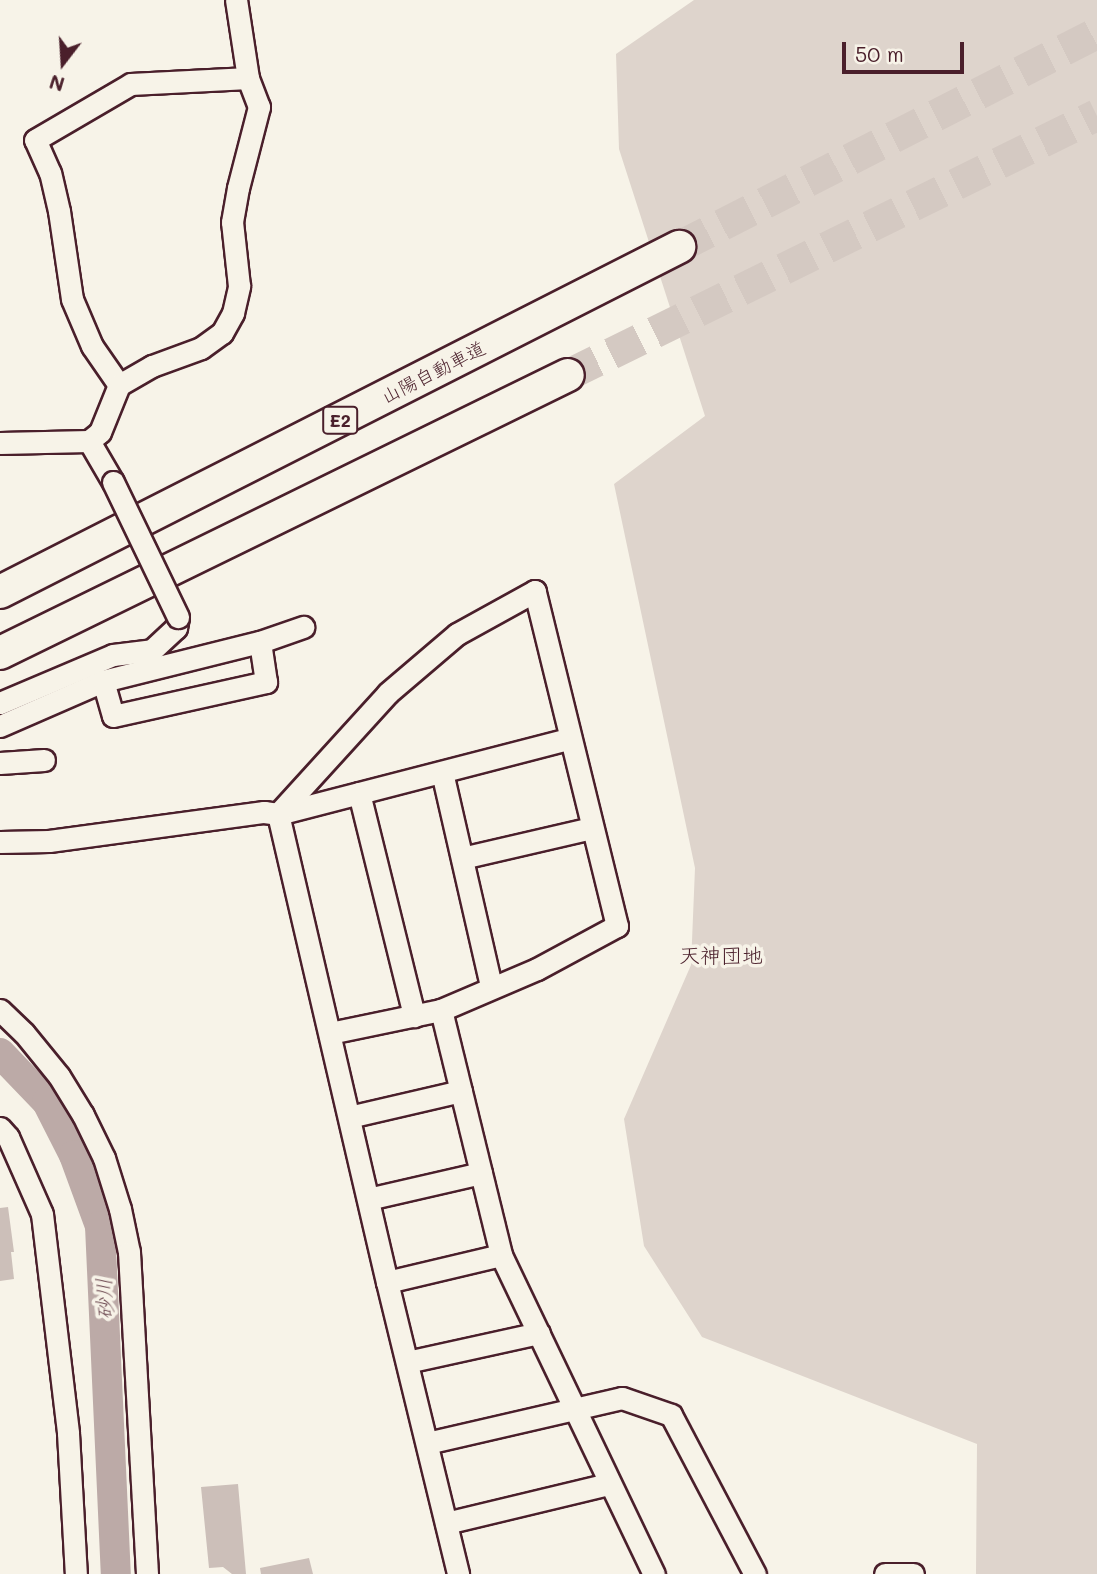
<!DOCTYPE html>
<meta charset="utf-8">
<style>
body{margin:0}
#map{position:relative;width:1097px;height:1574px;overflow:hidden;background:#f7f3e8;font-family:Mali,"Klee One",sans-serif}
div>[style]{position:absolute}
.green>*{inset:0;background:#ded4cc}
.river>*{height:30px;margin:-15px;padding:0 15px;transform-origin:15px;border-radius:15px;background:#bcaaa7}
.building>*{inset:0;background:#ccbfb9}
.highway-tunnel>*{height:32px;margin-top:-16px;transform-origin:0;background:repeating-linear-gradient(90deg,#d4c9c2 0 32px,transparent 0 48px)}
.roads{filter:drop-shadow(2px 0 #4a1f2b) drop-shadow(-2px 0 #4a1f2b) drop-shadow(0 2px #4a1f2b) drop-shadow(0 -2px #4a1f2b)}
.minor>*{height:21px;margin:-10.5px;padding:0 10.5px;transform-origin:10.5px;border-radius:10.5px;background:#f7f3e8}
.highway>*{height:32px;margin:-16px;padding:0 16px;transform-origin:16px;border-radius:16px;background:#f7f3e8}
.bridges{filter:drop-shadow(2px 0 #4a1f2b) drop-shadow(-2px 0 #4a1f2b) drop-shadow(0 2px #4a1f2b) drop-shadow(0 -2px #4a1f2b)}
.minor-bridge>*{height:21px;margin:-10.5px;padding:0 10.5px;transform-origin:10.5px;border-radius:10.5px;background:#f7f3e8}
span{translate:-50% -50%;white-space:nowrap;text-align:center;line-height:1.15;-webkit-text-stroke:7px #f7f3e8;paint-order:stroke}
.shield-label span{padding:2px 5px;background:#f7f3e8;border:2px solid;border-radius:5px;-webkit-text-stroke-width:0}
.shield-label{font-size:18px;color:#4a1f2b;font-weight:700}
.street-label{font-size:19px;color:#4a1f2b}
.neighbourhood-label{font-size:21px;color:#4a1f2b}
.water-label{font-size:21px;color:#6c4950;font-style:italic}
.north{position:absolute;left:28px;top:28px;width:70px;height:70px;-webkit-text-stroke:5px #f7f3e8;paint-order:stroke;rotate:197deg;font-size:19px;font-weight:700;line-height:28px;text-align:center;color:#4a1f2b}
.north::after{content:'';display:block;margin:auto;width:24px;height:32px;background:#4a1f2b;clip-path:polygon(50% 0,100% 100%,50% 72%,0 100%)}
.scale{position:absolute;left:842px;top:42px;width:122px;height:32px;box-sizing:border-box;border:4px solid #4a1f2b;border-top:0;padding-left:9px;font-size:21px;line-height:24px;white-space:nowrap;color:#4a1f2b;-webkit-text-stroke:5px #f7f3e8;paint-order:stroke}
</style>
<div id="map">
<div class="green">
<i style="clip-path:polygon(694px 0,1097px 0,1097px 1574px,976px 1574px,977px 1444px,702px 1337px,644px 1246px,624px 1119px,691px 965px,695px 868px,614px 484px,705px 416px,619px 149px,616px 54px)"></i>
</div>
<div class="river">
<i style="left:0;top:1053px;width:68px;rotate:46.2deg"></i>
<i style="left:47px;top:1102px;width:59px;rotate:63deg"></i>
<i style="left:74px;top:1155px;width:76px;rotate:69.9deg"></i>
<i style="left:100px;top:1226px;width:348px;rotate:87.4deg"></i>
</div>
<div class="building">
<i style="clip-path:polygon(8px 1207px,14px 1252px,11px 1252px,14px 1279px,0 1281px,0 1208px)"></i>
<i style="clip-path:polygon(238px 1484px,246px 1574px,232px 1574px,223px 1567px,209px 1568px,201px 1487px)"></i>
<i style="clip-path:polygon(309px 1558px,313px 1574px,261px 1574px,260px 1568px)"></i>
</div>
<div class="highway-tunnel">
<i style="left:679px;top:247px;width:470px;rotate:-27.1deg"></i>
<i style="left:568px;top:375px;width:589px;rotate:-26.17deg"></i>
</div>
<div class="roads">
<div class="minor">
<i style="left:119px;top:385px;width:47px;rotate:-124.7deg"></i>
<i style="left:92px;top:346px;width:51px;rotate:-113.1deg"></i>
<i style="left:72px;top:299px;width:89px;rotate:-98.4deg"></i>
<i style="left:59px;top:211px;width:39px;rotate:-103deg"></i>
<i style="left:50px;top:173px;width:36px;rotate:-114deg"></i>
<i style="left:35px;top:140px;width:111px;rotate:-30.3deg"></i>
<i style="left:131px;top:84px;width:117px;rotate:-2.9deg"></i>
<i style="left:89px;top:441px;width:48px;rotate:59.7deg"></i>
<i style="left:0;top:443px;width:89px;rotate:-1.3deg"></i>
<i style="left:89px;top:441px;width:14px;rotate:-39deg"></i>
<i style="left:100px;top:432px;width:51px;rotate:-68deg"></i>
<i style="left:119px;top:385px;width:38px;rotate:-30deg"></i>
<i style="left:152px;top:366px;width:52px;rotate:-20.2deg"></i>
<i style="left:201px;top:348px;width:26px;rotate:-36deg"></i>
<i style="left:222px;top:333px;width:23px;rotate:-61deg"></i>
<i style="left:233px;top:313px;width:28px;rotate:-77deg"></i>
<i style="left:239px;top:286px;width:64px;rotate:-96.2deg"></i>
<i style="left:232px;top:222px;width:35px;rotate:-80deg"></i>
<i style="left:238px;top:188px;width:84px;rotate:-75.5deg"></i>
<i style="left:259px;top:107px;width:31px;rotate:-111deg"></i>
<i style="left:248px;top:78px;width:79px;rotate:-98.7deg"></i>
<i style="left:103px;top:681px;width:36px;rotate:74deg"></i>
<i style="left:113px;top:716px;width:157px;rotate:-12.5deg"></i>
<i style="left:266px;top:682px;width:40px;rotate:-98.5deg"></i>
<i style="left:0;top:703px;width:123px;rotate:-23deg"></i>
<i style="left:113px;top:655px;width:39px;rotate:-7deg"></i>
<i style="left:152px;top:650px;width:33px;rotate:-43deg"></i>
<i style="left:176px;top:628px;width:11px;rotate:-80deg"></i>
<i style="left:0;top:726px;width:112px;rotate:-23.6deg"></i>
<i style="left:103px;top:681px;width:162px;rotate:-14deg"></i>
<i style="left:260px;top:642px;width:46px;rotate:-19.2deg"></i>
<i style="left:0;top:763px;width:44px;rotate:-3.9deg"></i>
<i style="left:442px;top:772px;width:220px;rotate:77.1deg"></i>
<i style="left:359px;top:793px;width:230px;rotate:76.1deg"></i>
<i style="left:0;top:842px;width:49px;rotate:-1.2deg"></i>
<i style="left:49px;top:841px;width:217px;rotate:-7.7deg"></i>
<i style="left:264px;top:812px;width:14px;rotate:8deg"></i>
<i style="left:278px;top:814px;width:301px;rotate:-14.5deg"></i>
<i style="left:462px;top:858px;width:133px;rotate:-13deg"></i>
<i style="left:0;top:1010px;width:33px;rotate:44deg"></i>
<i style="left:24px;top:1033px;width:55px;rotate:50.9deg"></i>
<i style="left:59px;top:1076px;width:46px;rotate:58.4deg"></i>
<i style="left:83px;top:1115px;width:48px;rotate:64deg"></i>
<i style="left:104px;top:1158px;width:53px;rotate:72.6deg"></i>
<i style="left:120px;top:1209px;width:44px;rotate:78.2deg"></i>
<i style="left:129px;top:1252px;width:323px;rotate:86.8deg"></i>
<i style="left:441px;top:1010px;width:252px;rotate:76.2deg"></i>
<i style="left:501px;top:1255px;width:354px;rotate:64.4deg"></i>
<i style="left:330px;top:1033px;width:113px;rotate:-11.7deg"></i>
<i style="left:441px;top:1010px;width:104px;rotate:-23.1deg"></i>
<i style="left:537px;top:969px;width:91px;rotate:-28.3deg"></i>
<i style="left:617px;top:926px;width:345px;rotate:-103.8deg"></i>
<i style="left:535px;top:591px;width:89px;rotate:151.1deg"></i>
<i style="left:457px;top:634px;width:91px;rotate:139.5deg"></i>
<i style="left:388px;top:693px;width:164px;rotate:132.3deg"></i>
<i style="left:278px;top:814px;width:481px;rotate:76.9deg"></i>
<i style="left:387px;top:1282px;width:301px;rotate:76.3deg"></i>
<i style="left:349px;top:1117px;width:115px;rotate:-13.1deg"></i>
<i style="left:0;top:1128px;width:12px;rotate:48deg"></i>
<i style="left:8px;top:1137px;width:84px;rotate:66.2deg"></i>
<i style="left:42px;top:1214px;width:221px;rotate:83.2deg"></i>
<i style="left:68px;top:1433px;width:141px;rotate:86.8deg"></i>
<i style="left:368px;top:1199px;width:116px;rotate:-13deg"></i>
<i style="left:387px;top:1282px;width:117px;rotate:-13.3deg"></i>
<i style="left:407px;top:1362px;width:135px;rotate:-12.4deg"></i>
<i style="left:427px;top:1443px;width:200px;rotate:-13deg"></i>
<i style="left:622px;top:1398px;width:52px;rotate:19.1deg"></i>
<i style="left:671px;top:1415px;width:180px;rotate:62.2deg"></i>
<i style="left:446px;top:1523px;width:168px;rotate:-13.5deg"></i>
<i style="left:885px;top:1574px;width:28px"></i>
</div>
<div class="highway">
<i style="left:0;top:592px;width:762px;rotate:-26.94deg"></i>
<i style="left:0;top:653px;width:632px;rotate:-26.08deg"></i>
</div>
</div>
<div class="bridges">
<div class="minor-bridge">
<i style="left:113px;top:482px;width:150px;rotate:64.3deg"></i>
</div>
</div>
<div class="shield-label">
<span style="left:340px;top:420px">E2</span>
</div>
<div class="street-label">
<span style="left:433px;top:372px;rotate:-27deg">山陽自動車道</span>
</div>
<div class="neighbourhood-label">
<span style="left:721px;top:955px">天神団地</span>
</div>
<div class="water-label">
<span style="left:104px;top:1299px;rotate:-93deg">砂川</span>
</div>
<div class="north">N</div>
<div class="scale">50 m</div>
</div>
